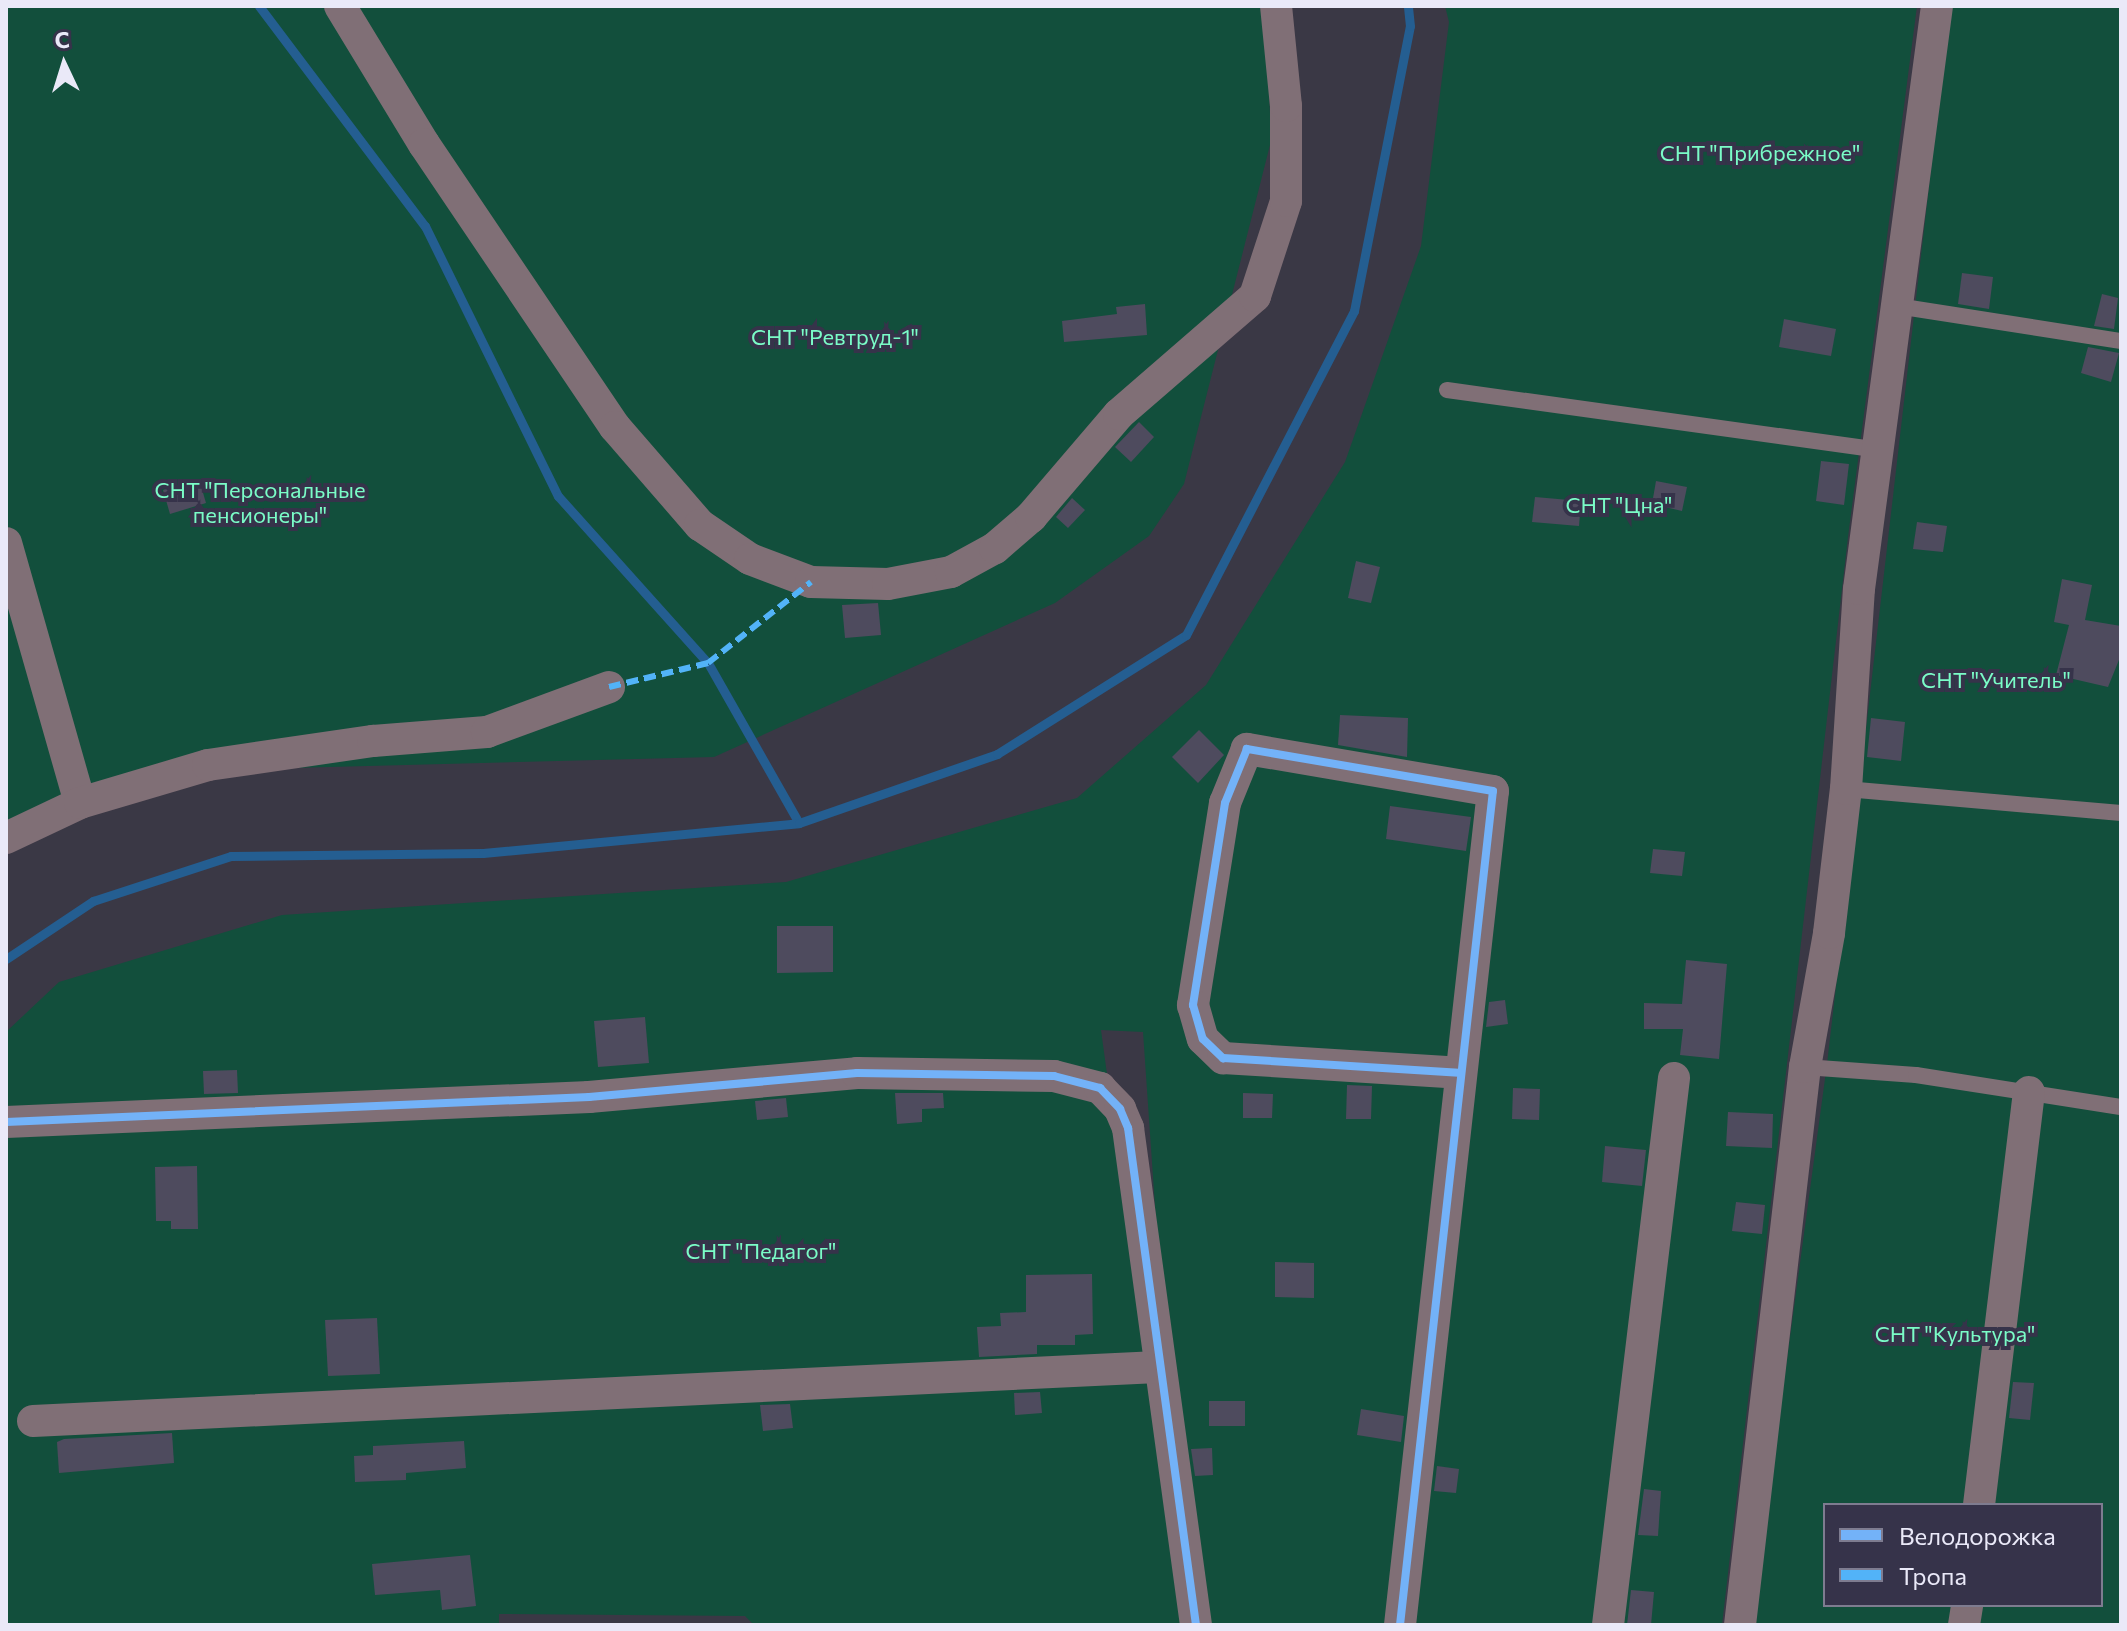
<!DOCTYPE html>
<meta charset="utf-8">
<style>
body{margin:0}
#map{position:relative;width:2127px;height:1631px;overflow:hidden;background:#3a3845;font-family:Commissioner,sans-serif}
div>[style]{position:absolute}
.green>*{inset:0;background:#124f3c}
.stream>*{height:9px;margin:-4.5px;padding:0 4.5px;transform-origin:4.5px;border-radius:4.5px;background:#245e91}
.building>*{inset:0;background:#4e4b5e}
.lane>*{height:16px;margin:-8px;padding:0 8px;transform-origin:8px;border-radius:8px;background:#806f76}
.street>*{height:32px;margin:-16px;padding:0 16px;transform-origin:16px;border-radius:16px;background:#806f76}
.quiet>*{height:6px;margin-top:-3px;transform-origin:0;background:repeating-linear-gradient(90deg,#52b3f8 0 12px,transparent 0 18px)}
.cycleway>*{height:8px;margin:-4px;padding:0 4px;transform-origin:4px;border-radius:4px;background:#73b2f8}
span{translate:-50% -50%;white-space:nowrap;text-align:center;line-height:1.15;-webkit-text-stroke:8px #36334a;paint-order:stroke}
.park-label{font-size:22px;color:#7afcc7}
.frame{position:absolute;inset:0;border:8px solid #eae9f8;pointer-events:none}
.legend{position:absolute;left:1823px;top:1503px;width:280px;height:104px;box-sizing:border-box;background:#36334a;border:2px solid #7e7c90;margin:0;padding:10px 14px;list-style:none;font-size:24px;color:#eae9f8}
.legend li{display:flex;align-items:center;gap:16px;height:40px}
.legend b{width:40px;border:2px solid #7e7c90}
.north{position:absolute;left:24px;top:24px;width:80px;height:80px;-webkit-text-stroke:6px #36334a;paint-order:stroke;rotate:356deg;font-size:22px;font-weight:700;line-height:32px;text-align:center;color:#eae9f8}
.north::after{content:'';display:block;margin:auto;width:28px;height:36px;background:#eae9f8;clip-path:polygon(50% 0,100% 100%,50% 72%,0 100%)}
</style>
<div id="map">
<div class="green">
<i style="clip-path:polygon(6px 6px,1266px 6px,1271px 141px,1184px 484px,1149px 536px,1055px 603px,714px 757px,253px 769px,6px 829px)"></i>
<i style="clip-path:polygon(1445px 6px,1917px 6px,1848px 537px,1722px 1625px,1204px 1625px,1157px 1235px,1143px 1032px,1101px 1030px,1182px 1625px,754px 1625px,745px 1616px,499px 1614px,499px 1625px,6px 1625px,6px 1032px,59px 982px,282px 915px,786px 882px,1077px 798px,1206px 685px,1345px 462px,1421px 246px,1449px 22px)"></i>
<i style="clip-path:polygon(evenodd,1950px 6px,2121px 6px,2121px 1625px,1751px 1625px,1827px 1064px,1950px 6px,1825px 1505px,2101px 1505px,2101px 1605px,1825px 1605px,1825px 1505px)"></i>
</div>
<div class="stream">
<i style="left:259px;top:6px;width:276px;rotate:53deg"></i>
<i style="left:425px;top:226px;width:301px;rotate:63.8deg"></i>
<i style="left:558px;top:496px;width:224px;rotate:48.1deg"></i>
<i style="left:708px;top:663px;width:184px;rotate:60.4deg"></i>
<i style="left:6px;top:959px;width:105px;rotate:-33.7deg"></i>
<i style="left:93px;top:901px;width:145px;rotate:-18.1deg"></i>
<i style="left:231px;top:856px;width:252px;rotate:-0.7deg"></i>
<i style="left:483px;top:853px;width:317px;rotate:-5.4deg"></i>
<i style="left:799px;top:823px;width:210px;rotate:-19.2deg"></i>
<i style="left:997px;top:754px;width:223px;rotate:-32.2deg"></i>
<i style="left:1186px;top:635px;width:365px;rotate:-62.6deg"></i>
<i style="left:1354px;top:311px;width:290px;rotate:-78.9deg"></i>
<i style="left:1410px;top:26px;width:20px;rotate:-96deg"></i>
</div>
<div class="building">
<i style="clip-path:polygon(1962px 273px,1993px 277px,1989px 309px,1958px 304px)"></i>
<i style="clip-path:polygon(2102px 294px,2118px 298px,2114px 329px,2094px 326px)"></i>
<i style="clip-path:polygon(1145px 304px,1147px 335px,1064px 342px,1062px 321px,1117px 314px,1116px 307px)"></i>
<i style="clip-path:polygon(1784px 319px,1836px 329px,1831px 356px,1779px 347px)"></i>
<i style="clip-path:polygon(2088px 347px,2119px 353px,2111px 382px,2081px 373px)"></i>
<i style="clip-path:polygon(1139px 422px,1154px 437px,1131px 462px,1115px 447px)"></i>
<i style="clip-path:polygon(1821px 461px,1849px 464px,1844px 505px,1816px 501px)"></i>
<i style="clip-path:polygon(199px 479px,206px 503px,170px 514px,163px 490px)"></i>
<i style="clip-path:polygon(1656px 481px,1687px 487px,1682px 511px,1652px 504px)"></i>
<i style="clip-path:polygon(1535px 497px,1581px 501px,1579px 526px,1532px 522px)"></i>
<i style="clip-path:polygon(1072px 498px,1085px 510px,1068px 528px,1056px 517px)"></i>
<i style="clip-path:polygon(1917px 522px,1947px 526px,1943px 552px,1913px 549px)"></i>
<i style="clip-path:polygon(1356px 561px,1380px 567px,1371px 603px,1348px 598px)"></i>
<i style="clip-path:polygon(2062px 579px,2092px 585px,2085px 620px,2121px 626px,2121px 655px,2108px 687px,2056px 675px,2069px 625px,2054px 622px)"></i>
<i style="clip-path:polygon(878px 603px,881px 635px,845px 638px,842px 605px)"></i>
<i style="clip-path:polygon(1340px 715px,1408px 718px,1407px 757px,1338px 745px)"></i>
<i style="clip-path:polygon(1871px 718px,1905px 722px,1901px 761px,1867px 757px)"></i>
<i style="clip-path:polygon(1199px 730px,1224px 755px,1198px 783px,1172px 757px)"></i>
<i style="clip-path:polygon(1390px 806px,1471px 817px,1466px 851px,1386px 839px)"></i>
<i style="clip-path:polygon(1653px 849px,1685px 852px,1682px 876px,1650px 873px)"></i>
<i style="clip-path:polygon(777px 926px,833px 926px,833px 972px,777px 973px)"></i>
<i style="clip-path:polygon(1686px 960px,1727px 964px,1719px 1059px,1680px 1055px,1683px 1029px,1644px 1029px,1644px 1003px,1682px 1004px)"></i>
<i style="clip-path:polygon(1505px 1000px,1508px 1024px,1486px 1027px,1489px 1002px)"></i>
<i style="clip-path:polygon(645px 1017px,649px 1063px,598px 1067px,594px 1021px)"></i>
<i style="clip-path:polygon(237px 1070px,238px 1093px,204px 1094px,203px 1071px)"></i>
<i style="clip-path:polygon(1347px 1085px,1372px 1086px,1371px 1119px,1346px 1119px)"></i>
<i style="clip-path:polygon(1513px 1088px,1540px 1089px,1539px 1120px,1512px 1119px)"></i>
<i style="clip-path:polygon(895px 1093px,943px 1093px,944px 1108px,922px 1109px,922px 1122px,897px 1124px)"></i>
<i style="clip-path:polygon(1243px 1093px,1273px 1094px,1272px 1118px,1243px 1118px)"></i>
<i style="clip-path:polygon(786px 1098px,788px 1117px,757px 1120px,755px 1101px)"></i>
<i style="clip-path:polygon(1728px 1112px,1773px 1114px,1772px 1148px,1726px 1146px)"></i>
<i style="clip-path:polygon(1605px 1146px,1646px 1150px,1642px 1186px,1602px 1182px)"></i>
<i style="clip-path:polygon(197px 1166px,198px 1229px,171px 1229px,171px 1221px,156px 1221px,155px 1167px)"></i>
<i style="clip-path:polygon(1736px 1202px,1765px 1205px,1762px 1234px,1732px 1231px)"></i>
<i style="clip-path:polygon(1275px 1262px,1314px 1263px,1314px 1298px,1275px 1297px)"></i>
<i style="clip-path:polygon(1092px 1274px,1093px 1334px,1075px 1335px,1075px 1345px,1037px 1345px,1037px 1354px,979px 1357px,977px 1327px,1001px 1326px,1000px 1313px,1026px 1312px,1026px 1275px)"></i>
<i style="clip-path:polygon(377px 1318px,380px 1374px,328px 1376px,325px 1320px)"></i>
<i style="clip-path:polygon(2013px 1382px,2034px 1383px,2030px 1420px,2009px 1418px)"></i>
<i style="clip-path:polygon(1040px 1392px,1042px 1413px,1015px 1415px,1014px 1393px)"></i>
<i style="clip-path:polygon(1209px 1401px,1245px 1401px,1245px 1426px,1209px 1426px)"></i>
<i style="clip-path:polygon(790px 1404px,793px 1428px,763px 1431px,760px 1405px)"></i>
<i style="clip-path:polygon(1361px 1409px,1404px 1416px,1401px 1442px,1357px 1435px)"></i>
<i style="clip-path:polygon(172px 1433px,174px 1463px,59px 1473px,57px 1442px,64px 1439px)"></i>
<i style="clip-path:polygon(464px 1441px,466px 1468px,406px 1473px,406px 1480px,355px 1482px,354px 1456px,373px 1455px,373px 1446px)"></i>
<i style="clip-path:polygon(1212px 1448px,1213px 1475px,1195px 1476px,1191px 1449px)"></i>
<i style="clip-path:polygon(1437px 1466px,1459px 1469px,1456px 1493px,1434px 1491px)"></i>
<i style="clip-path:polygon(1644px 1489px,1661px 1491px,1658px 1536px,1638px 1535px)"></i>
<i style="clip-path:polygon(470px 1555px,476px 1606px,442px 1610px,440px 1590px,375px 1595px,372px 1564px)"></i>
<i style="clip-path:polygon(1631px 1590px,1654px 1592px,1651px 1625px,1627px 1625px)"></i>
</div>
<div class="lane">
<i style="left:1897px;top:306px;width:227px;rotate:8.9deg"></i>
<i style="left:1447px;top:390px;width:435px;rotate:7.9deg"></i>
<i style="left:1846px;top:789px;width:276px;rotate:5deg"></i>
<i style="left:1805px;top:1067px;width:111px;rotate:4.1deg"></i>
<i style="left:1916px;top:1075px;width:207px;rotate:8.9deg"></i>
</div>
<div class="street">
<i style="left:340px;top:6px;width:162px;rotate:58.7deg"></i>
<i style="left:424px;top:144px;width:341px;rotate:56deg"></i>
<i style="left:615px;top:427px;width:130px;rotate:49.1deg"></i>
<i style="left:700px;top:525px;width:60px;rotate:34.2deg"></i>
<i style="left:750px;top:559px;width:65px;rotate:20.7deg"></i>
<i style="left:811px;top:582px;width:77px;rotate:1.5deg"></i>
<i style="left:888px;top:584px;width:64px;rotate:-10.8deg"></i>
<i style="left:951px;top:572px;width:50px;rotate:-28.6deg"></i>
<i style="left:995px;top:548px;width:48px;rotate:-40.7deg"></i>
<i style="left:1031px;top:517px;width:135px;rotate:-49.5deg"></i>
<i style="left:1119px;top:414px;width:180px;rotate:-40.9deg"></i>
<i style="left:1255px;top:296px;width:100px;rotate:-71.9deg"></i>
<i style="left:1286px;top:201px;width:95px;rotate:-90deg"></i>
<i style="left:1286px;top:106px;width:100px;rotate:-95.7deg"></i>
<i style="left:6px;top:543px;width:270px;rotate:74.1deg"></i>
<i style="left:6px;top:838px;width:82px;rotate:-25.3deg"></i>
<i style="left:80px;top:803px;width:134px;rotate:-16.5deg"></i>
<i style="left:208px;top:765px;width:167px;rotate:-8.3deg"></i>
<i style="left:373px;top:741px;width:114px;rotate:-4.5deg"></i>
<i style="left:487px;top:732px;width:130px;rotate:-20.2deg"></i>
<i style="left:6px;top:1122px;width:584px;rotate:-2.46deg"></i>
<i style="left:589px;top:1097px;width:269px;rotate:-5.1deg"></i>
<i style="left:857px;top:1073px;width:197px;rotate:0.9deg"></i>
<i style="left:1054px;top:1076px;width:48px;rotate:14.6deg"></i>
<i style="left:1100px;top:1088px;width:29px;rotate:46deg"></i>
<i style="left:1120px;top:1109px;width:21px;rotate:67deg"></i>
<i style="left:1128px;top:1128px;width:502px;rotate:82.21deg"></i>
<i style="left:33px;top:1421px;width:1126px;rotate:-2.75deg"></i>
<i style="left:1979px;top:1505px;width:416px;rotate:-83.1deg"></i>
<i style="left:1400px;top:1625px;width:839px;rotate:-83.64deg"></i>
<i style="left:1493px;top:791px;width:250px;rotate:-170.3deg"></i>
<i style="left:1247px;top:749px;width:58px;rotate:112.2deg"></i>
<i style="left:1225px;top:803px;width:205px;rotate:99deg"></i>
<i style="left:1193px;top:1005px;width:35px;rotate:74deg"></i>
<i style="left:1203px;top:1039px;width:28px;rotate:44deg"></i>
<i style="left:1223px;top:1058px;width:236px;rotate:3.6deg"></i>
<i style="left:1608px;top:1625px;width:551px;rotate:-83.12deg"></i>
<i style="left:1740px;top:1625px;width:562px;rotate:-83.36deg"></i>
<i style="left:1805px;top:1067px;width:136px;rotate:-79.8deg"></i>
<i style="left:1829px;top:933px;width:145px;rotate:-83.3deg"></i>
<i style="left:1846px;top:789px;width:200px;rotate:-86.3deg"></i>
<i style="left:1859px;top:589px;width:588px;rotate:-82.38deg"></i>
<i style="left:1964px;top:1625px;width:20px;rotate:-81deg"></i>
</div>
<div class="quiet">
<i style="left:609px;top:687px;width:102px;rotate:-13.6deg"></i>
<i style="left:708px;top:663px;width:131px;rotate:-38.2deg"></i>
</div>
<div class="cycleway">
<i style="left:6px;top:1122px;width:584px;rotate:-2.46deg"></i>
<i style="left:589px;top:1097px;width:269px;rotate:-5.1deg"></i>
<i style="left:857px;top:1073px;width:197px;rotate:0.9deg"></i>
<i style="left:1054px;top:1076px;width:48px;rotate:14.6deg"></i>
<i style="left:1100px;top:1088px;width:29px;rotate:46deg"></i>
<i style="left:1120px;top:1109px;width:21px;rotate:67deg"></i>
<i style="left:1128px;top:1128px;width:502px;rotate:82.21deg"></i>
<i style="left:1400px;top:1625px;width:839px;rotate:-83.64deg"></i>
<i style="left:1493px;top:791px;width:250px;rotate:-170.3deg"></i>
<i style="left:1247px;top:749px;width:58px;rotate:112.2deg"></i>
<i style="left:1225px;top:803px;width:205px;rotate:99deg"></i>
<i style="left:1193px;top:1005px;width:35px;rotate:74deg"></i>
<i style="left:1203px;top:1039px;width:28px;rotate:44deg"></i>
<i style="left:1223px;top:1058px;width:236px;rotate:3.6deg"></i>
</div>
<div class="park-label">
<span style="left:1760px;top:153px">СНТ "Прибрежное"</span>
<span style="left:835px;top:337px">СНТ "Ревтруд-1"</span>
<span style="left:260px;top:502px">СНТ "Персональные<br>пенсионеры"</span>
<span style="left:1619px;top:505px">СНТ "Цна"</span>
<span style="left:1996px;top:680px">СНТ "Учитель"</span>
<span style="left:761px;top:1251px">СНТ "Педагог"</span>
<span style="left:1955px;top:1334px">СНТ "Культура"</span>
</div>
<div class="frame"></div>
<ul class="legend">
<li><b style="height:10px;background:#73b2f8"></b>Велодорожка</li>
<li><b style="height:10px;background:#52b3f8"></b>Тропа</li>
</ul>
<div class="north">С</div>
</div>
